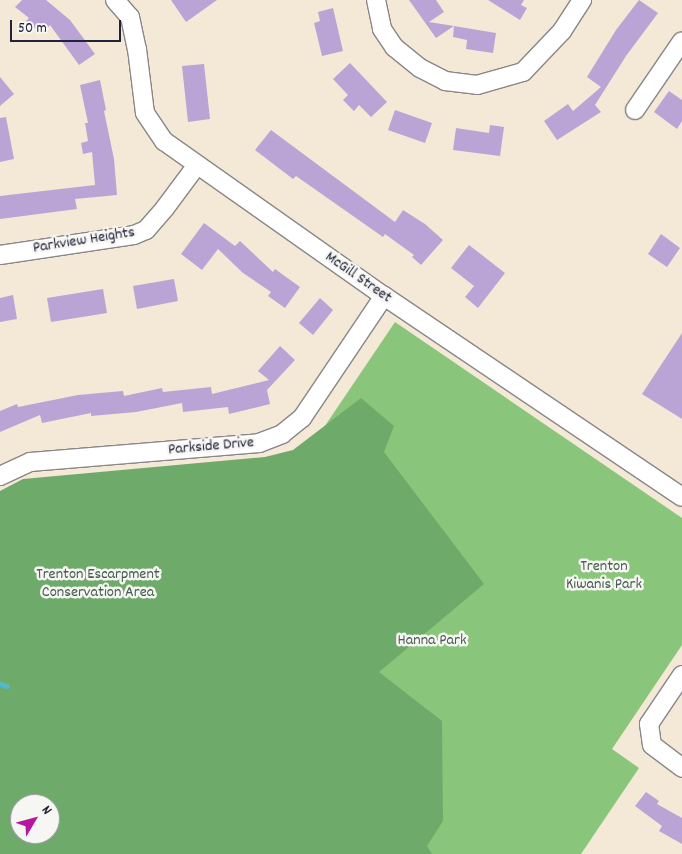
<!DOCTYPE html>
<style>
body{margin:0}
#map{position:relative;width:682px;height:854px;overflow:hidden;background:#f3e9d6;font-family:Dekko,sans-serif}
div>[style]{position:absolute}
.green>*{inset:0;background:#89c67b}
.forest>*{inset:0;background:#6eab6b}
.stream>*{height:4.5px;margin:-2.25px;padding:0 2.25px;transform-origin:2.25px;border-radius:2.25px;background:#50bacc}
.building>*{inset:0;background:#baa4d6}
.roads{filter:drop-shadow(1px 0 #8a8688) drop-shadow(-1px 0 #8a8688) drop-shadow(0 1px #8a8688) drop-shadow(0 -1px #8a8688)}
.minor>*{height:18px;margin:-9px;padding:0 9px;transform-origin:9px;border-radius:9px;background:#fff}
span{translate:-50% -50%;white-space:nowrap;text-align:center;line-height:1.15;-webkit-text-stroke:5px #f6f6f2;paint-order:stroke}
.street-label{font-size:16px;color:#22223b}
.park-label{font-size:16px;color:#465b51}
.north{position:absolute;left:10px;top:794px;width:50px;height:50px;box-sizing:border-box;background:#f6f6f2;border:1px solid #a1a1a9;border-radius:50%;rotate:53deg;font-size:14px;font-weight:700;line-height:20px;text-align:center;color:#22223b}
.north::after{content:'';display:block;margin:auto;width:18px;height:22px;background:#b5179e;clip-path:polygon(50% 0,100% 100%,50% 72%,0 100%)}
.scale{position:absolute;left:10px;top:20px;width:111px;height:22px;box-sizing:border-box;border:2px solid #22223b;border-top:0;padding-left:6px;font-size:15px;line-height:18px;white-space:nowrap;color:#22223b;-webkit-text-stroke:4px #f6f6f2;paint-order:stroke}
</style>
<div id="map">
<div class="green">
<i style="clip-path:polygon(evenodd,395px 322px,682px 518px,682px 645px,612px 749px,639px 768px,581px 854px,0 854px,0 516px,304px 457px,395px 322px,20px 804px,50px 804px,50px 834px,20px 834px,20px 804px)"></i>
</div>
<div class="forest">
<i style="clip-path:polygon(evenodd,361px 398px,394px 426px,384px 452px,484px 584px,379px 672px,442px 721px,443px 821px,427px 846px,432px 854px,0 854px,0 491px,23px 479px,265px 457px,293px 450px,361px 398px,20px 804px,50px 804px,50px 834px,20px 834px,20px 804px)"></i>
</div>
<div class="stream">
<i style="left:0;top:684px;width:7px;rotate:16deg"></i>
</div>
<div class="building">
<i style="clip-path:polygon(22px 0,46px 0,70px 20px,95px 54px,79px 65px,50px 25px,42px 34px,26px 21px,29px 18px,15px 7px)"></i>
<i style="clip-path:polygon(171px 0,217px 0,186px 22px)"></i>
<i style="clip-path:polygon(409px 0,436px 0,444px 12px,429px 22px,454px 26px,436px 38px)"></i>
<i style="clip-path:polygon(488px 0,524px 0,521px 5px,527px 8px,520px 20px)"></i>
<i style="clip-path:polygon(639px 0,658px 13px,626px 56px,595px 105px,601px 112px,557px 140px,544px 121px,568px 104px,573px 111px,601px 87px,587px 77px,616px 30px)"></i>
<i style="clip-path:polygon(333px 8px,343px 51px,322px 56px,314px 23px,320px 21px,318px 12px)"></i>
<i style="clip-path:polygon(454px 26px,496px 33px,493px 53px,466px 49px,467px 40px,453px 37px)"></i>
<i style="clip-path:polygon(350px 63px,387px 102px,371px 117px,359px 105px,354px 111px,343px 100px,348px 95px,333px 79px)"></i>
<i style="clip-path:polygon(204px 64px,210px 119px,188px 122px,182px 66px)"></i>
<i style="clip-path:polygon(0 77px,14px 94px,0 106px)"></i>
<i style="clip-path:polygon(100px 80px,106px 110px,104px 111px,114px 159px,117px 195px,75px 199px,77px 209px,0 219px,0 196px,95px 185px,92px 152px,83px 154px,81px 143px,88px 141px,85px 123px,88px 123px,80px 85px)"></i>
<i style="clip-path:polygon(669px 91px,682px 100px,682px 121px,677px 129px,654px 112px)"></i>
<i style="clip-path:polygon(395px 110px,432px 123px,425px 143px,388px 130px)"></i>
<i style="clip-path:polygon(6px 117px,14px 159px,0 162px,0 118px)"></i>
<i style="clip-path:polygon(490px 125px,504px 127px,500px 156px,453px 150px,456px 128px,489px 133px)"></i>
<i style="clip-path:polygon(271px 130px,395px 222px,403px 210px,425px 224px,443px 240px,421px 265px,412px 257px,414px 255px,385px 234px,383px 237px,296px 176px,293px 179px,255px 150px)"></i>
<i style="clip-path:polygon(204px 223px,235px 246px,240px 241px,273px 272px,275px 269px,300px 287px,285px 308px,268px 296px,271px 292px,243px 273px,218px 249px,202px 270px,181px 254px)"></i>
<i style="clip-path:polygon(661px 234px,680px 248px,667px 267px,648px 254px)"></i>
<i style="clip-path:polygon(469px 245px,505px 273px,478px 308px,465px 297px,474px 286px,451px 268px)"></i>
<i style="clip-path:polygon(174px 279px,178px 301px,137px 309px,133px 286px)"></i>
<i style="clip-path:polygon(103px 289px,107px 313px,51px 322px,47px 298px)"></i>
<i style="clip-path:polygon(13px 295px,17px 319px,0 322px,0 298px)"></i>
<i style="clip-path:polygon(320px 298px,333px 310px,313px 335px,299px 323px)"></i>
<i style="clip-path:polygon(682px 333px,682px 419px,642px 394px)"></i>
<i style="clip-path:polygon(280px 346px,295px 360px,267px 390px,270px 404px,229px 414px,228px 407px,183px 412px,182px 403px,136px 412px,91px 416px,91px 413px,42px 423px,40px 415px,0 432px,0 411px,17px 404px,18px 407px,78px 395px,123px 391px,124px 396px,162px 388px,163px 392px,211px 387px,212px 394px,269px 380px,258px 371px)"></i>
<i style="clip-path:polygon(646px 792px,659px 801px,657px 804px,682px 818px,682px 844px,659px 831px,662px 826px,635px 806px)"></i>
</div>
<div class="roads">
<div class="minor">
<i style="left:115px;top:0;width:23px;rotate:49deg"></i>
<i style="left:130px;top:17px;width:33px;rotate:78deg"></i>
<i style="left:137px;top:49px;width:64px;rotate:82.9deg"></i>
<i style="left:145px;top:113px;width:34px;rotate:56deg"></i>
<i style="left:164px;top:141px;width:269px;rotate:35.2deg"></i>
<i style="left:384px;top:296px;width:359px;rotate:34deg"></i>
<i style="left:376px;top:0;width:30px;rotate:78deg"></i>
<i style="left:382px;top:29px;width:22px;rotate:56deg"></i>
<i style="left:394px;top:47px;width:33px;rotate:39deg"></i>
<i style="left:420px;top:68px;width:28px;rotate:27deg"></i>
<i style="left:445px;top:81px;width:32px;rotate:7deg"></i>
<i style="left:477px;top:85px;width:48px;rotate:-15.8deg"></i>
<i style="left:523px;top:72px;width:57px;rotate:-46.4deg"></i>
<i style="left:562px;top:31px;width:37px;rotate:-57deg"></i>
<i style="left:635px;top:110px;width:83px;rotate:-55.7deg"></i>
<i style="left:0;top:255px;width:135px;rotate:-8.5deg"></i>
<i style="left:134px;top:235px;width:13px;rotate:-23deg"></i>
<i style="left:146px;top:230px;width:29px;rotate:-49deg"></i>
<i style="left:165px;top:208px;width:54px;rotate:-53.3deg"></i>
<i style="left:0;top:476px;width:33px;rotate:-25deg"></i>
<i style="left:30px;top:462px;width:230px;rotate:-4.7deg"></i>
<i style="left:259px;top:443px;width:25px;rotate:-21deg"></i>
<i style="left:282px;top:434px;width:26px;rotate:-39deg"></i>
<i style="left:302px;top:418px;width:147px;rotate:-56.1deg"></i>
<i style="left:682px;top:675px;width:59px;rotate:124deg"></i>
<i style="left:649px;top:724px;width:21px;rotate:82deg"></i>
<i style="left:652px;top:745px;width:38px;rotate:37deg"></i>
</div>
</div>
<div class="street-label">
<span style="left:84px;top:241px;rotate:-9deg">Parkview Heights</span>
<span style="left:358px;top:278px;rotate:35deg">McGill Street</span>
<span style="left:211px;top:447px;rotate:-5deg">Parkside Drive</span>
</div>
<div class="park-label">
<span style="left:604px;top:576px">Trenton<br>Kiwanis Park</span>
<span style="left:98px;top:584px">Trenton Escarpment<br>Conservation Area</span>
<span style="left:432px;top:641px">Hanna Park</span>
</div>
<div class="north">N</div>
<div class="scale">50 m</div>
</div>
